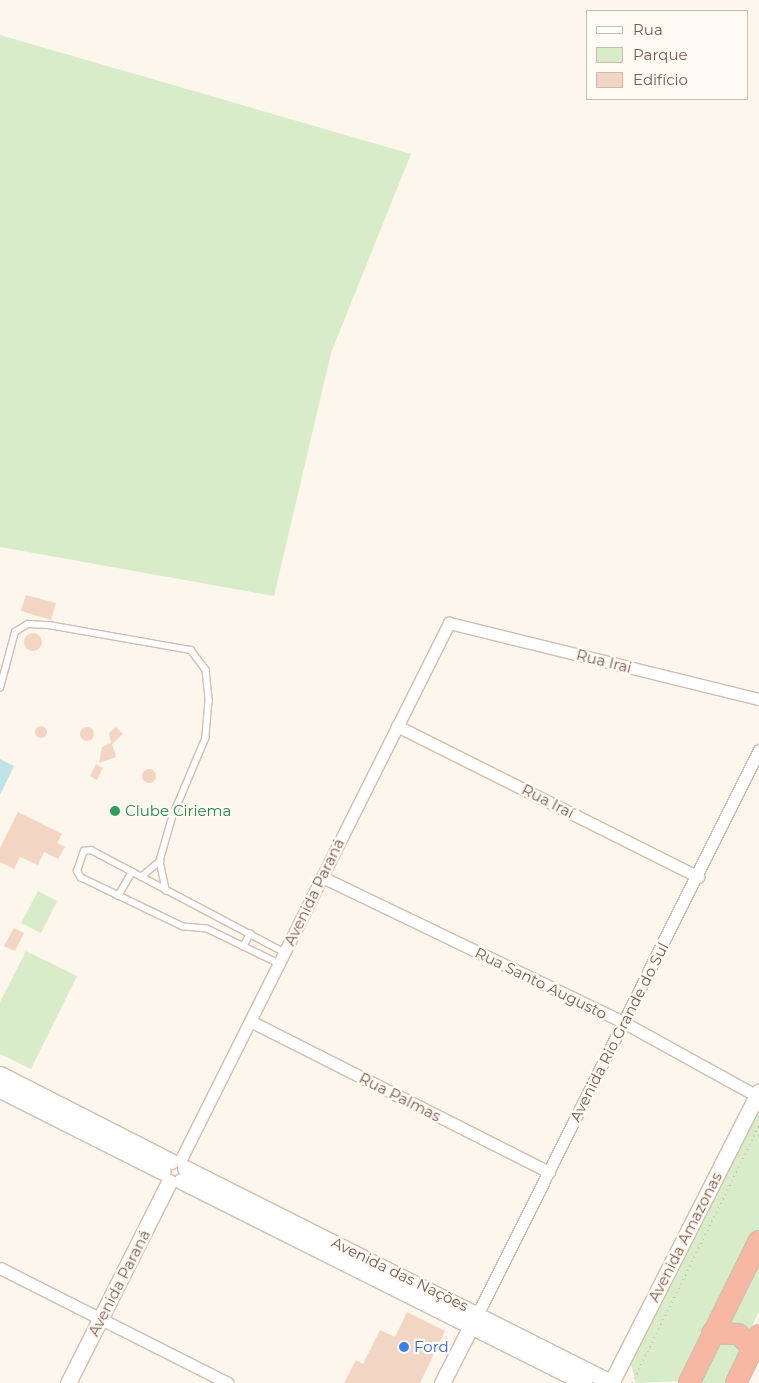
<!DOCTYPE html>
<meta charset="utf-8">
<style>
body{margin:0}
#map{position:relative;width:759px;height:1383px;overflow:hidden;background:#fdf6ec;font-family:Montserrat,sans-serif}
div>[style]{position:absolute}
.green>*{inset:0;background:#d8ecc9}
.water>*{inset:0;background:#bfe3e8}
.building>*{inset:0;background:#f3d5c3}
.round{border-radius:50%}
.path>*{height:2px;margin-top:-1px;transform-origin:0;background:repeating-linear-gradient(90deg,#d9b8a5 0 1px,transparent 0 5px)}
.roads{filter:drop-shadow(1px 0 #d1beb0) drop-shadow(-1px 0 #d1beb0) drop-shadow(0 1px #d1beb0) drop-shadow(0 -1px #d1beb0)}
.lane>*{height:5.5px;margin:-2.75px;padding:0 2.75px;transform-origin:2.75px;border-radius:2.75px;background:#fff}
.street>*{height:11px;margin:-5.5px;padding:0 5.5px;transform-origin:5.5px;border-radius:5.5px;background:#fff}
.secondary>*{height:15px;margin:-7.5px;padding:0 7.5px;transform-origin:7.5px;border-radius:7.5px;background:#fff}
.highway>*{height:20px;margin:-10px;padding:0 10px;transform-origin:10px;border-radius:10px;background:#f7b7a3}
.dots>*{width:14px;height:14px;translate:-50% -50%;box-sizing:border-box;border:2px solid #fffaf3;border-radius:50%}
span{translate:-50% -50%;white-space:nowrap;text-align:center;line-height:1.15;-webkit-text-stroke:4.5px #fffaf3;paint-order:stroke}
.street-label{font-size:15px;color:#7a5c4d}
.leisure-label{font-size:15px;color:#27864d}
.left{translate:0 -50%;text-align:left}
.shop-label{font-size:15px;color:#366cbe}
.legend{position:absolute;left:586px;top:10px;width:162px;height:90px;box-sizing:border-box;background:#fffaf3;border:1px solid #cabbb1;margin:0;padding:6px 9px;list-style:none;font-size:15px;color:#7a5c4d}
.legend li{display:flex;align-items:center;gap:10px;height:25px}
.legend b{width:25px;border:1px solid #cabbb1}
</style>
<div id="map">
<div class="green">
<i style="clip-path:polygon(0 35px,411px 154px,331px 353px,274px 596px,0 547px)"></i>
<i style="clip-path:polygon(38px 891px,57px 901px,41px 933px,21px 923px)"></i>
<i style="clip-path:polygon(26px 951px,77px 976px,31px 1069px,0 1054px,0 1002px)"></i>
<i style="clip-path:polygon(759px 1107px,759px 1228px,681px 1381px,636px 1383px,630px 1361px)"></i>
<i style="clip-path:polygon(759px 1260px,759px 1311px,750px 1331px,729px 1320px)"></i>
<i style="clip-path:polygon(717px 1342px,744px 1345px,727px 1383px,698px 1383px)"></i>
</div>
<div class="water">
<i style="clip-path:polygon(0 759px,14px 766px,0 795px)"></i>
</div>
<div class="building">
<i style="clip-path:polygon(26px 595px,56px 603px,51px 620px,21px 611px)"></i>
<i class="round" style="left:24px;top:633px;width:18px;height:18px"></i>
<i class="round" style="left:35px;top:726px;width:12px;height:12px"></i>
<i style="clip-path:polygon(116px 727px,123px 734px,112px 744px,116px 757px,99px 763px,102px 747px,111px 743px,109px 733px)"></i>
<i class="round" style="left:80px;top:727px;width:14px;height:14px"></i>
<i style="clip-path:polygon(96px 764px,103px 768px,97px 780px,90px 776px)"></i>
<i class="round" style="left:142px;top:769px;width:14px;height:14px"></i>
<i style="clip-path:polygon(18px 812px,62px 834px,57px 843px,65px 847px,58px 859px,44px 852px,38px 865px,20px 857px,14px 869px,0 862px,0 848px)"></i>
<i style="clip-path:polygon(14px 928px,24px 933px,15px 951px,4px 946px)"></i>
<i style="clip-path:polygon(407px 1312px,445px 1331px,420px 1383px,344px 1383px,356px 1360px,363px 1364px,380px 1330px,395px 1337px)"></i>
</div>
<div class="path">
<i style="left:632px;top:1383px;width:287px;rotate:-63.7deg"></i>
</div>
<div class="roads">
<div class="lane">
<i style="left:0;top:688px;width:58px;rotate:-75deg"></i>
<i style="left:15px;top:632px;width:15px;rotate:-32deg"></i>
<i style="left:28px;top:624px;width:21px;rotate:3deg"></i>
<i style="left:49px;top:625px;width:144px;rotate:10deg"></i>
<i style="left:191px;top:650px;width:25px;rotate:53deg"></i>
<i style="left:206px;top:670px;width:31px;rotate:84deg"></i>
<i style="left:209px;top:701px;width:37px;rotate:95deg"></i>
<i style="left:206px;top:738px;width:85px;rotate:112.9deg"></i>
<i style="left:173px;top:816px;width:47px;rotate:106.1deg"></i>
<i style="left:160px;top:861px;width:30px;rotate:78deg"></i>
<i style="left:141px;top:877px;width:25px;rotate:-40deg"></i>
<i style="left:118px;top:896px;width:28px;rotate:-60deg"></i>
<i style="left:243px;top:947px;width:15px;rotate:-62deg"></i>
<i style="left:279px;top:964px;width:80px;rotate:-154.1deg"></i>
<i style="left:207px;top:929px;width:24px;rotate:-175deg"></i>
<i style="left:183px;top:927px;width:113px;rotate:-154.3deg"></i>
<i style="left:81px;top:878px;width:8px;rotate:-120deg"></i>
<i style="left:77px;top:871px;width:21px;rotate:-71deg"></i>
<i style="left:84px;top:851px;width:7px;rotate:-8deg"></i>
<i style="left:91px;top:850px;width:218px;rotate:27.9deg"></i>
</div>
<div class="street">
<i style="left:397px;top:726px;width:337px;rotate:26.6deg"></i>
<i style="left:322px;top:877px;width:334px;rotate:25.7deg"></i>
<i style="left:623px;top:1022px;width:153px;rotate:28.9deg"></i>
<i style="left:252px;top:1022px;width:333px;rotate:26.8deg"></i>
<i style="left:180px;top:1161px;width:602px;rotate:-63.43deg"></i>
<i style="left:449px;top:623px;width:319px;rotate:13.8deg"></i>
<i style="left:0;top:1268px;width:255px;rotate:26.8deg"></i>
<i style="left:478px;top:1313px;width:629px;rotate:-63.48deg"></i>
</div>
<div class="secondary">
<i style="left:0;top:1074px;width:192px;rotate:27deg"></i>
<i style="left:0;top:1090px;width:182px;rotate:26.7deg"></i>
<i style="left:185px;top:1168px;width:479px;rotate:26.7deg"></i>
<i style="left:181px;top:1181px;width:451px;rotate:26.6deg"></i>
<i style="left:68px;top:1383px;width:225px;rotate:-63.3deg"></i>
<i style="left:442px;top:1383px;width:62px;rotate:-63deg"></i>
<i style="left:611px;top:1383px;width:327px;rotate:-63.1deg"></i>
</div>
<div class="highway">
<i style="left:712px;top:1333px;width:26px;rotate:2deg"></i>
<i style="left:738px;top:1334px;width:21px;rotate:43deg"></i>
<i style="left:689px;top:1383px;width:158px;rotate:-63.8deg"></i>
<i style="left:736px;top:1383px;width:53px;rotate:-64.4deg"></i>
</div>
</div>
<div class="dots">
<i style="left:115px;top:811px;background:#2e9e5b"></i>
<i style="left:404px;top:1347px;background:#3f7fe0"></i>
</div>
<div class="street-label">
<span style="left:604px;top:661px;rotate:14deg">Rua Irai</span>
<span style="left:548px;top:801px;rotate:27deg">Rua Iraí</span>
<span style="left:314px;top:892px;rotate:-64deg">Avenida Paraná</span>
<span style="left:541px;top:983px;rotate:26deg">Rua Santo Augusto</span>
<span style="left:619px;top:1032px;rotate:-63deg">Avenida Rio Grande do Sul</span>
<span style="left:400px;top:1097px;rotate:27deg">Rua Palmas</span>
<span style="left:685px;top:1237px;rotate:-63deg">Avenida Amazonas</span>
<span style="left:400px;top:1274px;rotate:26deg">Avenida das Nações</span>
<span style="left:119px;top:1283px;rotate:-63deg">Avenida Paraná</span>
</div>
<div class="leisure-label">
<span class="left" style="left:125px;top:811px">Clube Ciriema</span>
</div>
<div class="shop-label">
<span class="left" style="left:414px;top:1347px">Ford</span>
</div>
<ul class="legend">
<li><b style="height:6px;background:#fff"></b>Rua</li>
<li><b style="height:14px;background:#d8ecc9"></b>Parque</li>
<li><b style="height:14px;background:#f3d5c3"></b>Edifício</li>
</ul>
</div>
